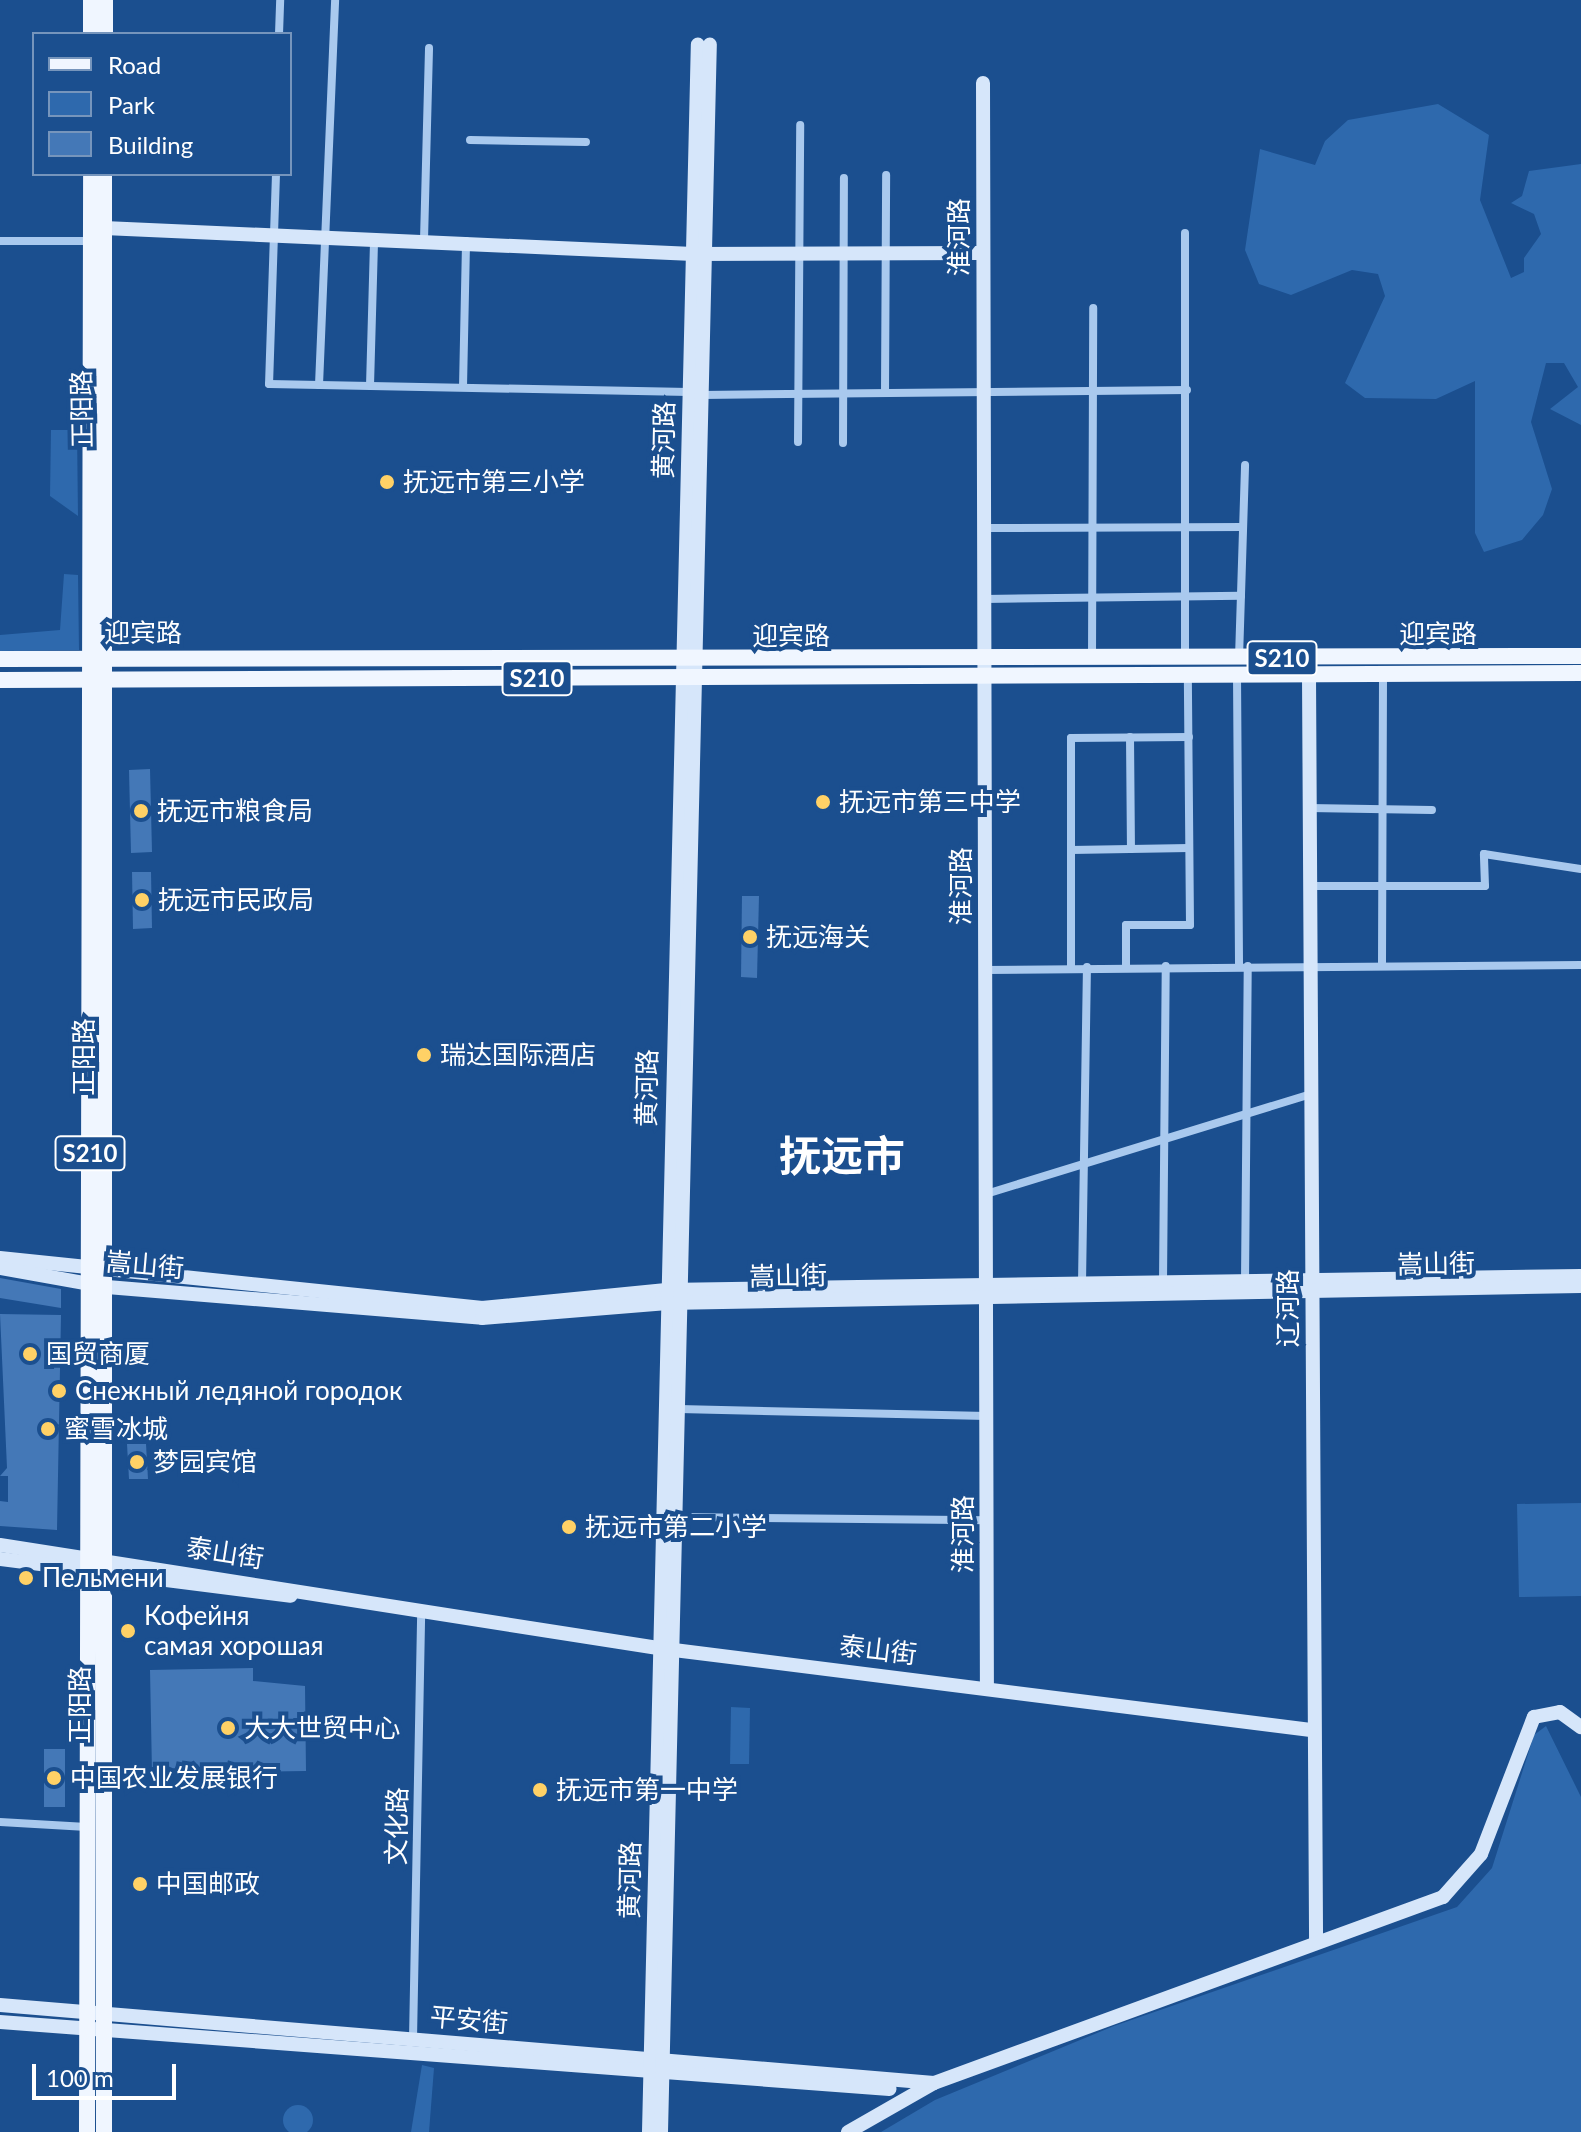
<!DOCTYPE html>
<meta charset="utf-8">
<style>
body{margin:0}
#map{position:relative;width:1581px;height:2132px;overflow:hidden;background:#1b4f8f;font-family:Lato,"Noto Sans SC",sans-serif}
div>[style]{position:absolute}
.green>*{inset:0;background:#2e69ad}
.round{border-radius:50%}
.building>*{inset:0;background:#4478b7}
.street>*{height:8px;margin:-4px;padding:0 4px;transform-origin:4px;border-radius:4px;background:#a9c9ee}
.secondary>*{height:14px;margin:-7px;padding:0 7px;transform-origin:7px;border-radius:7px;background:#d6e6fa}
.primary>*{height:16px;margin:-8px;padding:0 8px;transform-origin:8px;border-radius:8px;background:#f0f6ff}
.dots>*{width:22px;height:22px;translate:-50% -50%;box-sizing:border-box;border:4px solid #1b4f8f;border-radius:50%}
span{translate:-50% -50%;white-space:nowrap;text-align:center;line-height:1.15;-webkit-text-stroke:8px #1b4f8f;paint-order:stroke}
.shield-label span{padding:2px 6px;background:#1b4f8f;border:2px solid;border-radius:6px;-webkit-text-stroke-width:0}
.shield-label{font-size:24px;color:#fff;font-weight:700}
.street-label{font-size:26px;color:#fff}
.poi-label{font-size:26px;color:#fff}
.left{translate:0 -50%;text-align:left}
.town-label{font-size:42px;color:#fff;font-weight:700}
.legend{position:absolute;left:32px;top:32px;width:260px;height:144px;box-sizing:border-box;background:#1b4f8f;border:2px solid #7695bc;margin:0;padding:10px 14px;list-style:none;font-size:24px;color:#fff}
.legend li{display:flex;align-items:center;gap:16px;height:40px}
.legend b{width:40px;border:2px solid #7695bc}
.scale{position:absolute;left:32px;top:2064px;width:144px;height:36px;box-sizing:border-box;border:4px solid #fff;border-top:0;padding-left:10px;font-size:24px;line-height:28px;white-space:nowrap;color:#fff;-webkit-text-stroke:6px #1b4f8f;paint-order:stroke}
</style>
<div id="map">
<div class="green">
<i style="clip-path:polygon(1438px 104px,1489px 135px,1480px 200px,1511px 278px,1524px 272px,1524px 258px,1541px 234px,1534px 214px,1511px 203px,1522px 196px,1529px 171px,1581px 164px,1581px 425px,1550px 409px,1578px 387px,1564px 363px,1546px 363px,1531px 422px,1552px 489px,1543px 515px,1522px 540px,1484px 552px,1475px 533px,1475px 381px,1436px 399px,1365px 398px,1345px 383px,1385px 296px,1378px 274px,1352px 270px,1291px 295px,1259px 284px,1245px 250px,1260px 149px,1315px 165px,1325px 141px,1348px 120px)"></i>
<i style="clip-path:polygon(51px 430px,77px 430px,78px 516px,50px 496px)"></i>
<i style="clip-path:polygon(64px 574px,78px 575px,79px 650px,0 651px,0 635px,60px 630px)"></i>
<i style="clip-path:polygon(1581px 1503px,1581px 1596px,1519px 1597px,1517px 1504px)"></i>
<i style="clip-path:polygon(731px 1707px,750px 1708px,749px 1764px,730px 1764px)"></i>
<i style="clip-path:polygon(1546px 1726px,1581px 1797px,1581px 2132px,881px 2132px,935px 2100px,1114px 2026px,1457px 1907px,1492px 1868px,1534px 1735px)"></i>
<i style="clip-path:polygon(422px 2065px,434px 2068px,429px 2132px,411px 2132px)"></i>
<i class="round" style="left:283px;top:2105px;width:30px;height:30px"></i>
</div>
<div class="building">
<i style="clip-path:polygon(150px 769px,152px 852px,131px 853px,129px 770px)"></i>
<i style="clip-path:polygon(132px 872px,151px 872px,152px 928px,133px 929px)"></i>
<i style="clip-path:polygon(742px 896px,759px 896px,757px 978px,741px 977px)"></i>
<i style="clip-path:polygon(0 1278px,61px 1289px,61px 1308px,0 1298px)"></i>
<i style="clip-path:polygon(0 1314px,61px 1315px,57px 1530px,0 1526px,0 1501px,8px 1502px,8px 1476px,0 1476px,7px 1468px)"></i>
<i style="clip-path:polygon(127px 1444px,146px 1444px,148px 1479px,129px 1479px)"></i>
<i style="clip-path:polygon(253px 1668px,253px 1681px,305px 1686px,306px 1771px,152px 1773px,150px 1670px)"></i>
<i style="clip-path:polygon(44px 1749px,65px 1749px,65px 1807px,44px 1807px)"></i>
</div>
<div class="street">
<i style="left:279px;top:34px;width:34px;rotate:-88deg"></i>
<i style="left:470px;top:140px;width:116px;rotate:1deg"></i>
<i style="left:276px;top:174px;width:210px;rotate:91.9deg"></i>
<i style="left:269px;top:384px;width:420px;rotate:1.1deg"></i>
<i style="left:1185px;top:233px;width:425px;rotate:90deg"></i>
<i style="left:424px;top:240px;width:192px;rotate:-88.5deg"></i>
<i style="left:0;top:241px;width:91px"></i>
<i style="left:319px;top:385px;width:385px;rotate:-87.6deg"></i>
<i style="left:370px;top:386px;width:147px;rotate:-88.4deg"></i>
<i style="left:463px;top:387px;width:146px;rotate:-88.8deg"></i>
<i style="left:885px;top:393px;width:218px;rotate:-89.7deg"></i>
<i style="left:702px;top:395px;width:485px;rotate:-0.6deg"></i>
<i style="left:798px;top:442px;width:317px;rotate:-89.6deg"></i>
<i style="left:843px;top:443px;width:265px;rotate:-89.8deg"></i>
<i style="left:983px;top:528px;width:260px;rotate:-0.2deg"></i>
<i style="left:984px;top:599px;width:257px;rotate:-0.7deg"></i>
<i style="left:1239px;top:658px;width:193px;rotate:-88.2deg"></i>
<i style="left:1092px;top:659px;width:351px;rotate:-89.8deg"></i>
<i style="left:1237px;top:675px;width:291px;rotate:89.6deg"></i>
<i style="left:1130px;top:737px;width:112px;rotate:89.5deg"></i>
<i style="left:1309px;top:808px;width:123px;rotate:0.9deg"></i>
<i style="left:1071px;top:850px;width:118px;rotate:-1deg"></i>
<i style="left:1309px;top:886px;width:176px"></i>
<i style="left:1485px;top:886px;width:32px;rotate:-92deg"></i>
<i style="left:1484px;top:854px;width:98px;rotate:8.8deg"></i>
<i style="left:1382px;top:965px;width:291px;rotate:-89.8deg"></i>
<i style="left:1126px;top:966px;width:41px;rotate:-90deg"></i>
<i style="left:1126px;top:925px;width:64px"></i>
<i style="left:1190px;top:925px;width:250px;rotate:-90.5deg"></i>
<i style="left:1071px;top:967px;width:229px;rotate:-90deg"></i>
<i style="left:1071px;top:738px;width:118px;rotate:-0.5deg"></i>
<i style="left:985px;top:970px;width:596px;rotate:-0.48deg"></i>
<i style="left:986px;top:1194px;width:341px;rotate:-17.1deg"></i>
<i style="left:1245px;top:1281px;width:315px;rotate:-89.5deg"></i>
<i style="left:1163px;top:1282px;width:316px;rotate:-89.5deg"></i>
<i style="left:1082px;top:1283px;width:316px;rotate:-89.1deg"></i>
<i style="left:679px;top:1409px;width:308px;rotate:1.3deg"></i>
<i style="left:676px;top:1517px;width:311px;rotate:0.6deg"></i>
<i style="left:0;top:1822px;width:87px;rotate:3.3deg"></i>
<i style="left:413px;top:2039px;width:426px;rotate:-88.9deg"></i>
</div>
<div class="secondary">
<i style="left:983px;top:83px;width:1605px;rotate:89.86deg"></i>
<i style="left:104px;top:228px;width:590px;rotate:2.53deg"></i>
<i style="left:693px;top:254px;width:289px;rotate:-0.2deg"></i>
<i style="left:1309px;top:675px;width:1267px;rotate:89.68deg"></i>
<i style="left:0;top:1258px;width:485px;rotate:5.9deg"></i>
<i style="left:482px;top:1308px;width:185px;rotate:-5.6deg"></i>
<i style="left:666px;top:1290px;width:915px;rotate:-0.88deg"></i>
<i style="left:0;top:1268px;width:109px;rotate:10.1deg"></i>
<i style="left:107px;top:1287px;width:376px;rotate:4.7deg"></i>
<i style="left:482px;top:1318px;width:186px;rotate:-4.6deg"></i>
<i style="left:667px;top:1303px;width:914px;rotate:-1.07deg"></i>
<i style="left:0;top:1545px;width:666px;rotate:8.9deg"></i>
<i style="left:658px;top:1648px;width:658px;rotate:7.16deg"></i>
<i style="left:0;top:1559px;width:293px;rotate:7.2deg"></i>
<i style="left:0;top:2005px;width:937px;rotate:4.77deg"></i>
<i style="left:0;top:2022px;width:892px;rotate:4.31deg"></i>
<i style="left:649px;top:2132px;width:2088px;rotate:-88.66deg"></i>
<i style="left:661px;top:2132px;width:2088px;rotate:-88.66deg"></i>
<i style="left:848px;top:2132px;width:99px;rotate:-29.7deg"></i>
<i style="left:934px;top:2083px;width:542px;rotate:-20.07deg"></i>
<i style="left:1443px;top:1897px;width:57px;rotate:-48.5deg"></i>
<i style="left:1481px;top:1854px;width:147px;rotate:-68.9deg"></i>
<i style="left:1534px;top:1717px;width:26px;rotate:-11deg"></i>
<i style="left:1560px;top:1712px;width:26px;rotate:36deg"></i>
</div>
<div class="primary">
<i style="left:91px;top:34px;width:34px;rotate:-90deg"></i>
<i style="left:105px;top:34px;width:34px;rotate:-90deg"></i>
<i style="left:0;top:659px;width:1581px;rotate:-0.11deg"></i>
<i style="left:0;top:680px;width:1581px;rotate:-0.25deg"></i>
<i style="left:87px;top:2132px;width:1958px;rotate:-89.88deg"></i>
<i style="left:104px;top:2132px;width:1958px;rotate:-90deg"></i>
</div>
<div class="dots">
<i style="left:387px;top:482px;background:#ffd166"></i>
<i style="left:823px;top:802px;background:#ffd166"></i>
<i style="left:141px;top:811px;background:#ffd166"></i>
<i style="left:142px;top:900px;background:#ffd166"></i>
<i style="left:750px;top:937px;background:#ffd166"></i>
<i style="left:424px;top:1055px;background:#ffd166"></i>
<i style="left:30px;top:1354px;background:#ffd166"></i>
<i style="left:59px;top:1391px;background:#ffd166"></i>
<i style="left:48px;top:1429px;background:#ffd166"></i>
<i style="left:137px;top:1462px;background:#ffd166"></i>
<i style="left:569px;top:1527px;background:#ffd166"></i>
<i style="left:26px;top:1578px;background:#ffd166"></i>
<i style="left:128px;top:1631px;background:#ffd166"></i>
<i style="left:228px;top:1728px;background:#ffd166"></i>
<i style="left:54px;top:1778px;background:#ffd166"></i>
<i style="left:540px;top:1790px;background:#ffd166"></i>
<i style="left:140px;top:1884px;background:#ffd166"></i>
</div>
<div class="shield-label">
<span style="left:1282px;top:658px">S210</span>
<span style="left:537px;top:678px">S210</span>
<span style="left:90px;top:1153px">S210</span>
</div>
<div class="street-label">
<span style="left:959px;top:237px;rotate:-90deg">淮河路</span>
<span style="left:82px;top:409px;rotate:-91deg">正阳路</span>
<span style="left:664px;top:440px;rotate:-89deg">黄河路</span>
<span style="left:143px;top:633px">迎宾路</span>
<span style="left:1438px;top:634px">迎宾路</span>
<span style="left:791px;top:636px">迎宾路</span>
<span style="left:961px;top:886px;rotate:-90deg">淮河路</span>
<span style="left:84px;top:1057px;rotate:-90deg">正阳路</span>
<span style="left:647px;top:1088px;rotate:-89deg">黄河路</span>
<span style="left:1436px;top:1264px;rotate:-1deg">嵩山街</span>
<span style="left:145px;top:1265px;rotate:5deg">嵩山街</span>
<span style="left:788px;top:1276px;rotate:-1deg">嵩山街</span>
<span style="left:1288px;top:1308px;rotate:-90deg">辽河路</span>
<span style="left:963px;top:1534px;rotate:-90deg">淮河路</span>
<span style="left:225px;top:1553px;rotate:9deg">泰山街</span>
<span style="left:878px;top:1650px;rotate:7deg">泰山街</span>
<span style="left:80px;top:1705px;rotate:-90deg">正阳路</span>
<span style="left:397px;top:1826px;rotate:-89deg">文化路</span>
<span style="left:630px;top:1880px;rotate:-89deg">黄河路</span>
<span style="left:469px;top:2020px;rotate:5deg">平安街</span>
</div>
<div class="poi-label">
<span class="left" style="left:403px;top:482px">抚远市第三小学</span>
<span class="left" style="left:839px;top:802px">抚远市第三中学</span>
<span class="left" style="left:157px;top:811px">抚远市粮食局</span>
<span class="left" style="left:158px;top:900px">抚远市民政局</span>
<span class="left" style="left:766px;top:937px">抚远海关</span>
<span class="left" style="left:440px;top:1055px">瑞达国际酒店</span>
<span class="left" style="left:46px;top:1354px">国贸商厦</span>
<span class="left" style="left:75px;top:1391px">Снежный ледяной городок</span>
<span class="left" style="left:64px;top:1429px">蜜雪冰城</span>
<span class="left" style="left:153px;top:1462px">梦园宾馆</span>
<span class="left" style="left:585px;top:1527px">抚远市第二小学</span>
<span class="left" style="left:42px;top:1578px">Пельмени</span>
<span class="left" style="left:144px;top:1631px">Кофейня<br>самая хорошая</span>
<span class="left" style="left:244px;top:1728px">大大世贸中心</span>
<span class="left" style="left:70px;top:1778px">中国农业发展银行</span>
<span class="left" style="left:556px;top:1790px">抚远市第一中学</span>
<span class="left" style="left:156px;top:1884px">中国邮政</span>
</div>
<div class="town-label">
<span style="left:842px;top:1155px">抚远市</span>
</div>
<ul class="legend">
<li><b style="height:10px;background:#f0f6ff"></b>Road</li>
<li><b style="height:22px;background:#2e69ad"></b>Park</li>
<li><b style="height:22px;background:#4478b7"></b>Building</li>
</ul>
<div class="scale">100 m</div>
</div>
